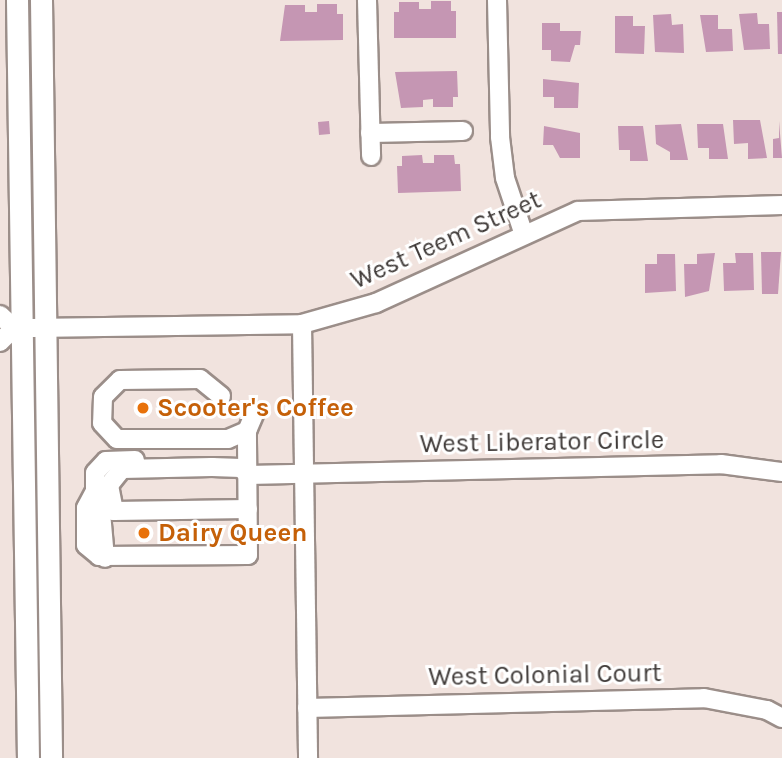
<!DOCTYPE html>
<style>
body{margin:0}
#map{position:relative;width:782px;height:758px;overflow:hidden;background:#f1e3de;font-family:Karla,sans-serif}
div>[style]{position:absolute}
.building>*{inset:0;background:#c596b3}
.roads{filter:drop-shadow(2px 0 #9b8e89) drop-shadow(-2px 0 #9b8e89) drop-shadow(0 2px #9b8e89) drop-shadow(0 -2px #9b8e89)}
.minor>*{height:18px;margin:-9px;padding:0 9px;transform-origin:9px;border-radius:9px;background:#fff}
.major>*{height:21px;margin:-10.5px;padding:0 10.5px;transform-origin:10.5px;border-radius:10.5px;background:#fff}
.dots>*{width:19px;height:19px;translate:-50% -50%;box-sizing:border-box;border:4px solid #fff;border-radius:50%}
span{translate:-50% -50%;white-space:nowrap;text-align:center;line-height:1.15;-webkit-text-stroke:6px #fff;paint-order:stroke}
.street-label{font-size:26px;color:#403b39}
.food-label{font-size:26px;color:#c56008;font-weight:700}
.left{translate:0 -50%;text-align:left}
</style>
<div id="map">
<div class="building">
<i style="clip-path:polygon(431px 1px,451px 1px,451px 11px,456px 11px,456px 38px,394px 38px,394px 12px,399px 12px,399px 2px,419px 2px,419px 9px,431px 9px)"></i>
<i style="clip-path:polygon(317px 4px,337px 4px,337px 14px,343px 14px,343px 40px,280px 41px,285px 5px,305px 5px,305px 12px,317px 12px)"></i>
<i style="clip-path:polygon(777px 12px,782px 12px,782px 54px,778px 54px)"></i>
<i style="clip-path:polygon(757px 13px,758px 24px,769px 24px,770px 49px,744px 50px,739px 14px)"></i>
<i style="clip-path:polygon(671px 14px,672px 25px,683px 24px,684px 53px,655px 52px,653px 15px)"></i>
<i style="clip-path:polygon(700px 15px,718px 15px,718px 29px,732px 29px,733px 51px,706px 52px)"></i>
<i style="clip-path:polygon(615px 16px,633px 16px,633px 26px,645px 26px,644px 54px,615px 53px)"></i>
<i style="clip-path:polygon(542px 23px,560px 23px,560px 31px,581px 31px,580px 45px,575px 45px,570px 62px,551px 61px,551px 50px,542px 50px)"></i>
<i style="clip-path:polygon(457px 71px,458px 97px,453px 97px,453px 107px,433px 107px,433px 99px,423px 100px,423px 107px,401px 108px,395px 72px)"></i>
<i style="clip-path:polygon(543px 79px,579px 83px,578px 108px,554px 108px,554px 97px,543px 97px)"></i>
<i style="clip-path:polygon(733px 120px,760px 120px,767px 158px,748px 159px,748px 143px,734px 144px)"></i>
<i style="clip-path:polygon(329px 121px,330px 134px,319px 135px,318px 122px)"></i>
<i style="clip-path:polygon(779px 121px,782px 158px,773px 158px,773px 139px,779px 138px)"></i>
<i style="clip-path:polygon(681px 124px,688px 160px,670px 160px,670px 152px,656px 144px,655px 125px)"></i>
<i style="clip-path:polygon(697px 124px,723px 124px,728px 159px,709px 159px,709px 148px,698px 148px)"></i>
<i style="clip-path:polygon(544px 126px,580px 133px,580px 158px,560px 158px,553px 145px,543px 145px)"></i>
<i style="clip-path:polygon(618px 126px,643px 126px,648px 161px,630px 161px,630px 150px,619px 150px)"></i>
<i style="clip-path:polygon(422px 155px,423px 163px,434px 163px,434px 155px,454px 155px,455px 164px,460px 164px,461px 191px,398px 193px,397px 166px,402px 166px,402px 156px)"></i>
<i style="clip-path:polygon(761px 252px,781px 252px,778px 294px,762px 294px)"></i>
<i style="clip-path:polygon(715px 253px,709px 291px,685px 297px,684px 264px,697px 264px,697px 254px)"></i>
<i style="clip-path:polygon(735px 253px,753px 253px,754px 290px,724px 291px,723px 263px,736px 263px)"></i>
<i style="clip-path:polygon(657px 254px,675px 254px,676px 291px,645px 293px,645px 264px,657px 264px)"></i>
</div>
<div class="roads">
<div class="minor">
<i style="left:367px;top:0;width:156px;rotate:88.5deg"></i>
<i style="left:497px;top:0;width:137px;rotate:88.7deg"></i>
<i style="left:500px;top:137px;width:41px;rotate:83deg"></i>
<i style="left:505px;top:178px;width:60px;rotate:71.6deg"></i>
<i style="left:370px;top:133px;width:93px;rotate:-1.2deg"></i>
<i style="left:0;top:315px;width:19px;rotate:43deg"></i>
<i style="left:302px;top:324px;width:434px;rotate:89.2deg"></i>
<i style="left:32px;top:328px;width:270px;rotate:-0.8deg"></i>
<i style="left:302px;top:324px;width:77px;rotate:-15.8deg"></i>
<i style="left:376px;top:303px;width:222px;rotate:-24.5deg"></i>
<i style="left:578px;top:211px;width:204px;rotate:-1.7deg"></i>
<i style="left:0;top:342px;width:20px;rotate:-45deg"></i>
<i style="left:221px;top:396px;width:27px;rotate:-141deg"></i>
<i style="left:200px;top:379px;width:80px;rotate:179.3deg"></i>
<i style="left:120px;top:380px;width:24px;rotate:135deg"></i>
<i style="left:103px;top:397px;width:26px;rotate:92deg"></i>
<i style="left:102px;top:423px;width:22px;rotate:47deg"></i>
<i style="left:117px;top:439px;width:111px"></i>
<i style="left:228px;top:439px;width:21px;rotate:-23deg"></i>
<i style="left:247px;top:431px;width:21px;rotate:-67deg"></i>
<i style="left:135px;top:460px;width:29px;rotate:178deg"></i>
<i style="left:106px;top:461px;width:16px;rotate:133deg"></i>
<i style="left:95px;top:473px;width:18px;rotate:90deg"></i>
<i style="left:95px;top:491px;width:19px;rotate:118deg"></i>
<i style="left:86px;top:508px;width:37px;rotate:90deg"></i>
<i style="left:86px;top:545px;width:17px;rotate:40deg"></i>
<i style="left:99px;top:556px;width:149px;rotate:-0.4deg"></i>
<i style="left:248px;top:555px;width:124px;rotate:-90.5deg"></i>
<i style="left:95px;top:491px;width:11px;rotate:63deg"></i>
<i style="left:100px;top:501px;width:57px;rotate:85deg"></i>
<i style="left:248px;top:509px;width:134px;rotate:179.1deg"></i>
<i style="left:114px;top:511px;width:26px;rotate:-101deg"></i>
<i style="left:109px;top:485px;width:21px;rotate:-51deg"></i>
<i style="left:122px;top:469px;width:90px;rotate:-1.3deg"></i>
<i style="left:212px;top:467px;width:29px;rotate:2deg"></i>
<i style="left:241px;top:468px;width:10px;rotate:45deg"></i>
<i style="left:248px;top:475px;width:473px;rotate:-1.3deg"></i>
<i style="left:721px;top:464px;width:62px;rotate:7.5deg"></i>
<i style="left:307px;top:708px;width:397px;rotate:-1.4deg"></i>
<i style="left:704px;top:698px;width:64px;rotate:10.8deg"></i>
<i style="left:767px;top:710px;width:17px;rotate:28deg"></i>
</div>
<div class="major">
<i style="left:17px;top:0;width:758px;rotate:89.17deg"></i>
<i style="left:41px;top:0;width:758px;rotate:89.24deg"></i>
</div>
</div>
<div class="dots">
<i style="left:143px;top:408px;background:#e8710a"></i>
<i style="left:144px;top:533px;background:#e8710a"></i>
</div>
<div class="street-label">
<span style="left:446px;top:240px;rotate:-24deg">West Teem Street</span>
<span style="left:542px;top:442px;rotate:-1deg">West Liberator Circle</span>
<span style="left:545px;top:675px;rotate:-1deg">West Colonial Court</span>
</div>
<div class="food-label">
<span class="left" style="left:157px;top:408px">Scooter's Coffee</span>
<span class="left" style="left:158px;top:533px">Dairy Queen</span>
</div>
</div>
